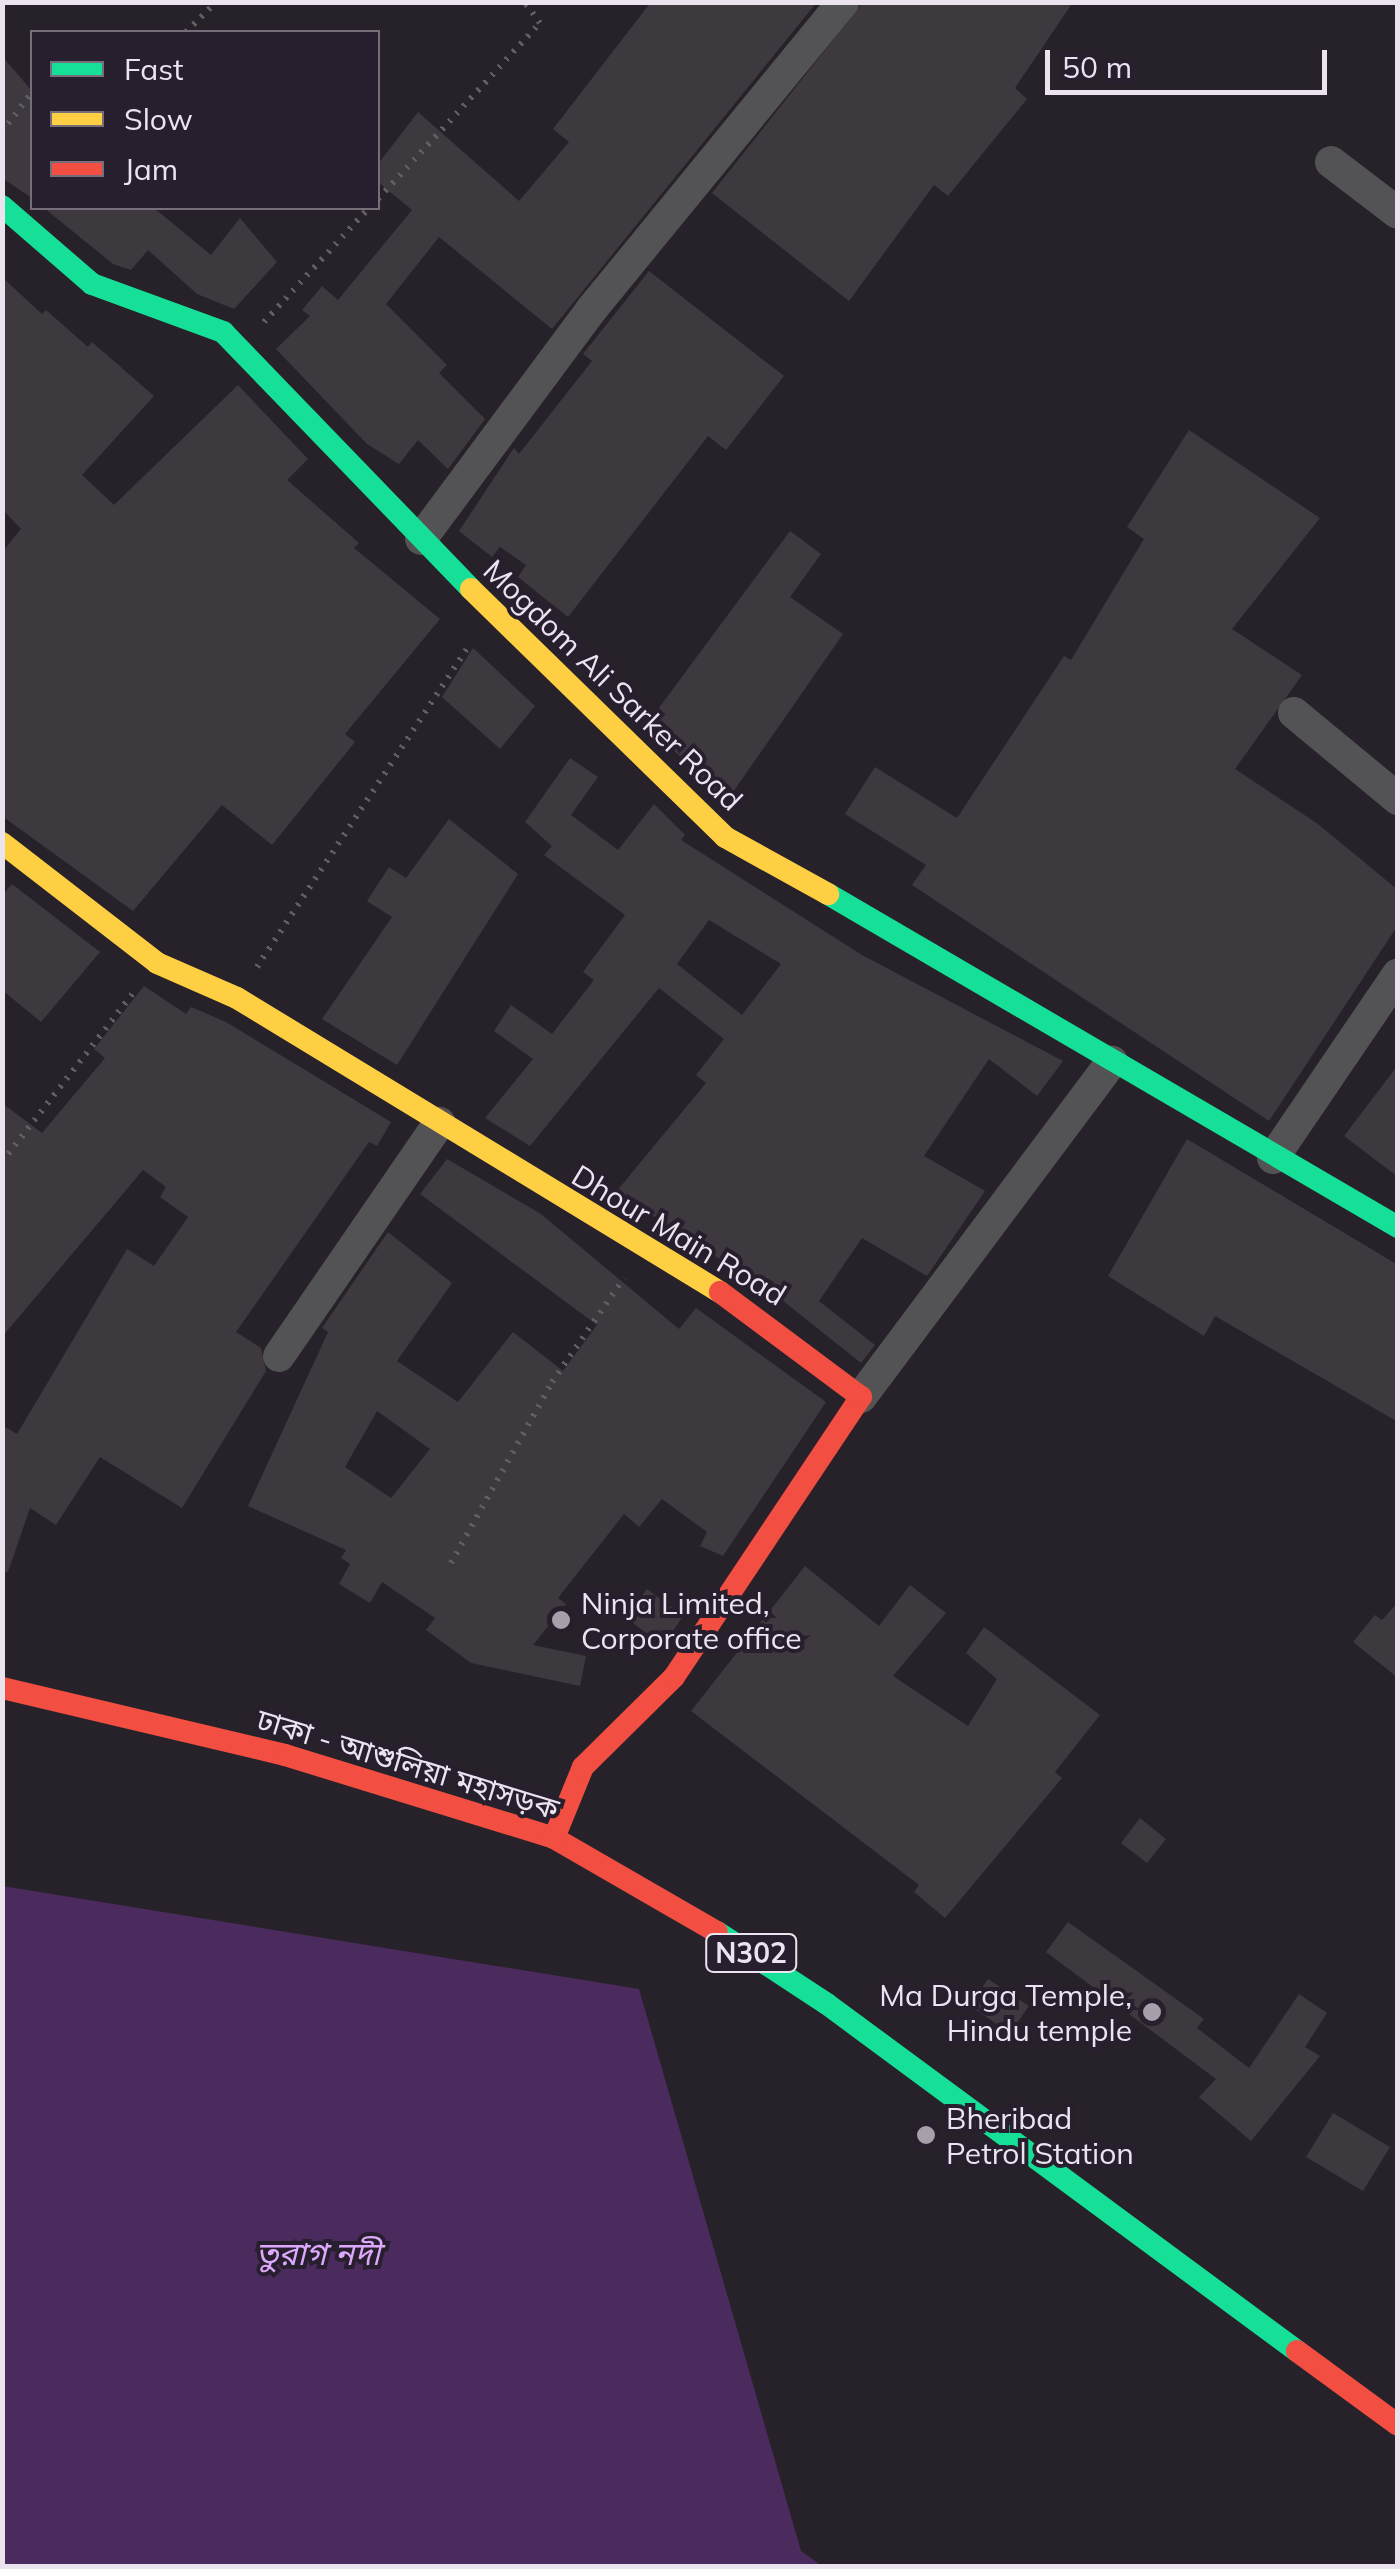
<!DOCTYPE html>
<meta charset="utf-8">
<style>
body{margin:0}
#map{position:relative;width:1400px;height:2569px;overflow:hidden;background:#27222a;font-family:Mulish,"Noto Sans Bengali",sans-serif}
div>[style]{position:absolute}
.water>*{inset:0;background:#4b2b5d}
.building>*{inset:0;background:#3d393f}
.path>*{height:6px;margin-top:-3px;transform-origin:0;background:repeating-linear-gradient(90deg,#605e62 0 2.5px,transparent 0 10.5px)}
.street>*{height:32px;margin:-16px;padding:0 16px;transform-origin:16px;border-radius:16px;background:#535254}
.fast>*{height:22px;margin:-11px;padding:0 11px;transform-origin:11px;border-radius:11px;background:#16e098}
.slow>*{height:22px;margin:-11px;padding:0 11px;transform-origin:11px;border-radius:11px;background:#ffcf43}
.jam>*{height:22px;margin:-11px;padding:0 11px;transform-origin:11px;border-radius:11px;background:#f24e42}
.dots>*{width:28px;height:28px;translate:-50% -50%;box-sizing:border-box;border:5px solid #281f2e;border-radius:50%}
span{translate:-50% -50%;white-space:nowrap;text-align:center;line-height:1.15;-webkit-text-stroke:8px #281f2e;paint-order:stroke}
.shield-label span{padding:2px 8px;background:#281f2e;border:2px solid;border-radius:8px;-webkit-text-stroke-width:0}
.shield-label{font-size:28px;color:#ebe4ef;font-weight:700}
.street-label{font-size:30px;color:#ebe4ef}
.poi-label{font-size:30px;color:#ebe4ef}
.left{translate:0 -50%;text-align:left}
.right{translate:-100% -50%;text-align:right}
.water-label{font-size:32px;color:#dca8fb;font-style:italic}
.frame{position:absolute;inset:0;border:5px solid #ebe4ef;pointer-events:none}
.legend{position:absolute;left:30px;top:30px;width:350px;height:180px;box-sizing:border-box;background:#281f2e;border:2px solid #766e7b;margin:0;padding:12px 18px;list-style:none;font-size:30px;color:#ebe4ef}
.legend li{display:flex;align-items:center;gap:20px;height:50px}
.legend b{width:50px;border:2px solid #766e7b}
.scale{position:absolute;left:1045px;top:50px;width:282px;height:45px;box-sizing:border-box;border:5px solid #ebe4ef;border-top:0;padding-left:12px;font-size:30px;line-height:35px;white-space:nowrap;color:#ebe4ef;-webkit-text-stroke:8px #281f2e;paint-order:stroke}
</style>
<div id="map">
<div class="water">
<i style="clip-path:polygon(2px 1886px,639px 1989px,801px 2551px,822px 2566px,3px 2566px)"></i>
</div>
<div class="building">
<i style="clip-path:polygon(651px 2px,817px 2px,552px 329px,439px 237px,386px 304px,447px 365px,439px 373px,485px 419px,448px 469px,418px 440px,399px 464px,367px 444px,276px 349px,310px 316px,302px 310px,322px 286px,338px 300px,412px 210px,378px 182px,378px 164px,418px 112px,519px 201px,569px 142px,553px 129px)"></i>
<i style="clip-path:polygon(863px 2px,1073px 2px,1015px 88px,1027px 99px,948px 196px,934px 185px,849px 301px,712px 193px)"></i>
<i style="clip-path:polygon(2px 56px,32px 91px,32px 198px,2px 178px)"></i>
<i style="clip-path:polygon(44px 208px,154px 208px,211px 255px,240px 218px,277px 262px,234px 309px,197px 294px,148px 250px,131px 270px,113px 264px)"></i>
<i style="clip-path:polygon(649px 271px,784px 376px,726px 450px,708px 436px,568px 617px,518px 577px,526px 565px,500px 547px,492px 557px,459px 531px,514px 448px,519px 454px,592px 361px,583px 354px)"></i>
<i style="clip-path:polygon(2px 277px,42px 314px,46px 310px,88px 347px,92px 342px,154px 396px,82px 475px,114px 505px,238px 385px,308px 459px,287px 480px,359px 543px,354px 548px,440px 619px,345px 734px,355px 742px,272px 845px,222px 805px,133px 911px,2px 816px,2px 552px,21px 529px,2px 509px)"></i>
<i style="clip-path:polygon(1189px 430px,1320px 518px,1232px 629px,1302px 675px,1235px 769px,1318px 824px,1398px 890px,1398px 925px,1269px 1121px,912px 885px,926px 865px,845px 814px,875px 767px,957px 818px,1064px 656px,1071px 660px,1144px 539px,1127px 527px)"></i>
<i style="clip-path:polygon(790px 531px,821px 554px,790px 597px,843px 634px,731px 795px,721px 788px,717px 793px,647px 724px)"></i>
<i style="clip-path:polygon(473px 648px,535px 706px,500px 749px,442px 697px)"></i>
<i style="clip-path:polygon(evenodd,570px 758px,598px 777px,571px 815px,618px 850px,654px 804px,685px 835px,681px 840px,862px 955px,1063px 1061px,1037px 1096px,989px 1059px,924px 1156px,985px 1191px,927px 1276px,862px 1238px,819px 1301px,875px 1345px,861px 1363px,777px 1296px,616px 1192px,706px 1083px,696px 1075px,724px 1039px,659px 988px,530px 1146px,485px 1118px,533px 1059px,494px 1031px,511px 1005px,552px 1034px,594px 980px,583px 972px,625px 915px,544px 855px,552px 846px,525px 822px,570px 758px,709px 920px,781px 964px,742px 1015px,677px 964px,709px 920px)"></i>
<i style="clip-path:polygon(449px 819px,518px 874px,397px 1065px,322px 1019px,392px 917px,367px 901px,389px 867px,406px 878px)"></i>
<i style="clip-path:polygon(12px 884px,100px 952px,41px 1022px,2px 990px,2px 895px)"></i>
<i style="clip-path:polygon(144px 986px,186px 1014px,191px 1007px,226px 1022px,391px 1122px,377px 1146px,369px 1142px,236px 1332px,261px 1348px,266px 1371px,182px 1508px,100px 1457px,56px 1525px,30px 1508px,8px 1572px,2px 1572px,2px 1425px,17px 1434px,127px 1249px,154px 1266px,188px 1217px,160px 1197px,166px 1187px,143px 1170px,2px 1337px,2px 1103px,42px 1133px,105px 1058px,94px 1049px)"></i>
<i style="clip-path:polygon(1398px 1065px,1398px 1177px,1344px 1136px)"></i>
<i style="clip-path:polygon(1187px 1139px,1398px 1265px,1398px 1422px,1215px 1316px,1204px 1336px,1108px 1276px)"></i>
<i style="clip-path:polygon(evenodd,447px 1159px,541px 1214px,679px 1329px,696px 1308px,826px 1402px,723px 1556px,700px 1546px,707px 1532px,662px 1499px,639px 1527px,624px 1514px,558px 1598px,566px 1604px,533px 1645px,586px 1656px,580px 1686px,471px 1663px,426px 1630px,435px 1618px,382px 1582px,370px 1603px,339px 1584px,350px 1564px,341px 1558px,346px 1550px,248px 1506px,328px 1332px,322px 1328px,388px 1232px,452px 1283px,397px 1361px,458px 1402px,513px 1332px,563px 1371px,597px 1325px,420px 1194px,447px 1159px,377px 1411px,430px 1449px,391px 1498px,345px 1467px,377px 1411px)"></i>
<i style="clip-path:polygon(805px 1566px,879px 1626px,910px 1585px,946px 1613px,893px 1676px,968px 1726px,997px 1679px,966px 1653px,984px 1627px,1100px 1715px,1055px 1772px,1062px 1778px,945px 1918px,914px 1892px,919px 1885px,691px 1711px)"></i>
<i style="clip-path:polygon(647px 1589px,683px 1616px,663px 1646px,625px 1617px)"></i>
<i style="clip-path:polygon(1398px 1602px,1398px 1678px,1353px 1642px,1375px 1615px,1382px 1620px)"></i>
<i style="clip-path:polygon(1140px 1818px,1166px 1839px,1147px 1863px,1121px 1843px)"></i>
<i style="clip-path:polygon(1068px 1922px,1204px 2019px,1197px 2028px,1249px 2068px,1299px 1994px,1327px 2013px,1305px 2047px,1320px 2056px,1251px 2141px,1199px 2097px,1216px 2079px,1046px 1952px)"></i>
<i style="clip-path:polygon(988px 1979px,1029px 2006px,1010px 2033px,970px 2006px)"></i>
<i style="clip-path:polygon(1333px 2113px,1390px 2147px,1363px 2191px,1306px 2157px)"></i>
</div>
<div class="path">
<i style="left:186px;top:32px;width:42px;rotate:-45deg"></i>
<i style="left:2px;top:132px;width:50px;rotate:-53.1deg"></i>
<i style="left:378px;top:199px;width:239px;rotate:-47.4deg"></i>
<i style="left:540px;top:23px;width:26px;rotate:-126deg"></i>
<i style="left:264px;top:322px;width:155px;rotate:-47.4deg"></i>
<i style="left:257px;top:967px;width:387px;rotate:-56.6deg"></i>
<i style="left:2px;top:1162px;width:214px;rotate:-52.2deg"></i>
<i style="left:451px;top:1563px;width:207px;rotate:-60.8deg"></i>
<i style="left:552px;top:1382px;width:126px;rotate:-55.3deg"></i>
</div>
<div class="street">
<i style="left:1331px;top:162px;width:84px;rotate:37.3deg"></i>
<i style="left:421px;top:539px;width:285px;rotate:-53.4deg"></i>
<i style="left:591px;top:310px;width:398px;rotate:-50.7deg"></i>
<i style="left:1294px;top:713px;width:135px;rotate:39.6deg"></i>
<i style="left:1273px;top:1158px;width:222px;rotate:-55.8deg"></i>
<i style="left:279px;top:1356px;width:283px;rotate:-55.5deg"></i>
<i style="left:861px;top:1397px;width:419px;rotate:-53.2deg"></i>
</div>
<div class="fast">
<i style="left:2px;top:206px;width:119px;rotate:40.9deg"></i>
<i style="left:92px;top:284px;width:140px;rotate:20.1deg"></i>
<i style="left:223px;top:332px;width:357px;rotate:46deg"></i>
<i style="left:828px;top:894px;width:660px;rotate:30.29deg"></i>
<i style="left:717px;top:1932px;width:131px;rotate:33.2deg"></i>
<i style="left:827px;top:2004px;width:584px;rotate:36.44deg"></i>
</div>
<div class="slow">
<i style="left:471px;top:589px;width:355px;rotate:44.3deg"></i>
<i style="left:725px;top:837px;width:118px;rotate:29deg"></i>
<i style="left:2px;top:843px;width:196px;rotate:37.7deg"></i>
<i style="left:157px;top:963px;width:87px;rotate:23.6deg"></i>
<i style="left:237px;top:998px;width:565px;rotate:31.33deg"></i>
</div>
<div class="jam">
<i style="left:2px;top:1688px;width:291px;rotate:13.3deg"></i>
<i style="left:285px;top:1755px;width:282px;rotate:17.1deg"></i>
<i style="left:554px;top:1838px;width:188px;rotate:30deg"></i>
<i style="left:554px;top:1838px;width:77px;rotate:-67.8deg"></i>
<i style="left:583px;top:1767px;width:128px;rotate:-44.7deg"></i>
<i style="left:674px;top:1677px;width:337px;rotate:-56.3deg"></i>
<i style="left:861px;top:1397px;width:176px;rotate:-143.3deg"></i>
<i style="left:1297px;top:2351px;width:125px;rotate:36.2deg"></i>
</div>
<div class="dots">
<i style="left:561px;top:1620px;background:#a6a0aa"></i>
<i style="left:1152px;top:2012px;background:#a6a0aa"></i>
<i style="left:926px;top:2135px;background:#a6a0aa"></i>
</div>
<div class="shield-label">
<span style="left:751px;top:1953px">N302</span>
</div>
<div class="street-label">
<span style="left:613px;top:685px;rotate:44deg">Mogdom Ali Sarker Road</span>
<span style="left:679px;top:1235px;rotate:31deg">Dhour Main Road</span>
<span style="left:408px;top:1764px;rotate:17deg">ঢাকা - আশুলিয়া মহাসড়ক</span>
</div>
<div class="poi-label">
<span class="left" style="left:581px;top:1620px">Ninja Limited,<br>Corporate office</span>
<span class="right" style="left:1132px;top:2012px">Ma Durga Temple,<br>Hindu temple</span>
<span class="left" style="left:946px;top:2135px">Bheribad<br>Petrol Station</span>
</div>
<div class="water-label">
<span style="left:318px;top:2253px">তুরাগ নদী</span>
</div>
<div class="frame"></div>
<ul class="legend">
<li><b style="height:12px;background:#16e098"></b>Fast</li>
<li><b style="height:12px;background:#ffcf43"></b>Slow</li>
<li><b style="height:12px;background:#f24e42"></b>Jam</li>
</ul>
<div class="scale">50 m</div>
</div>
